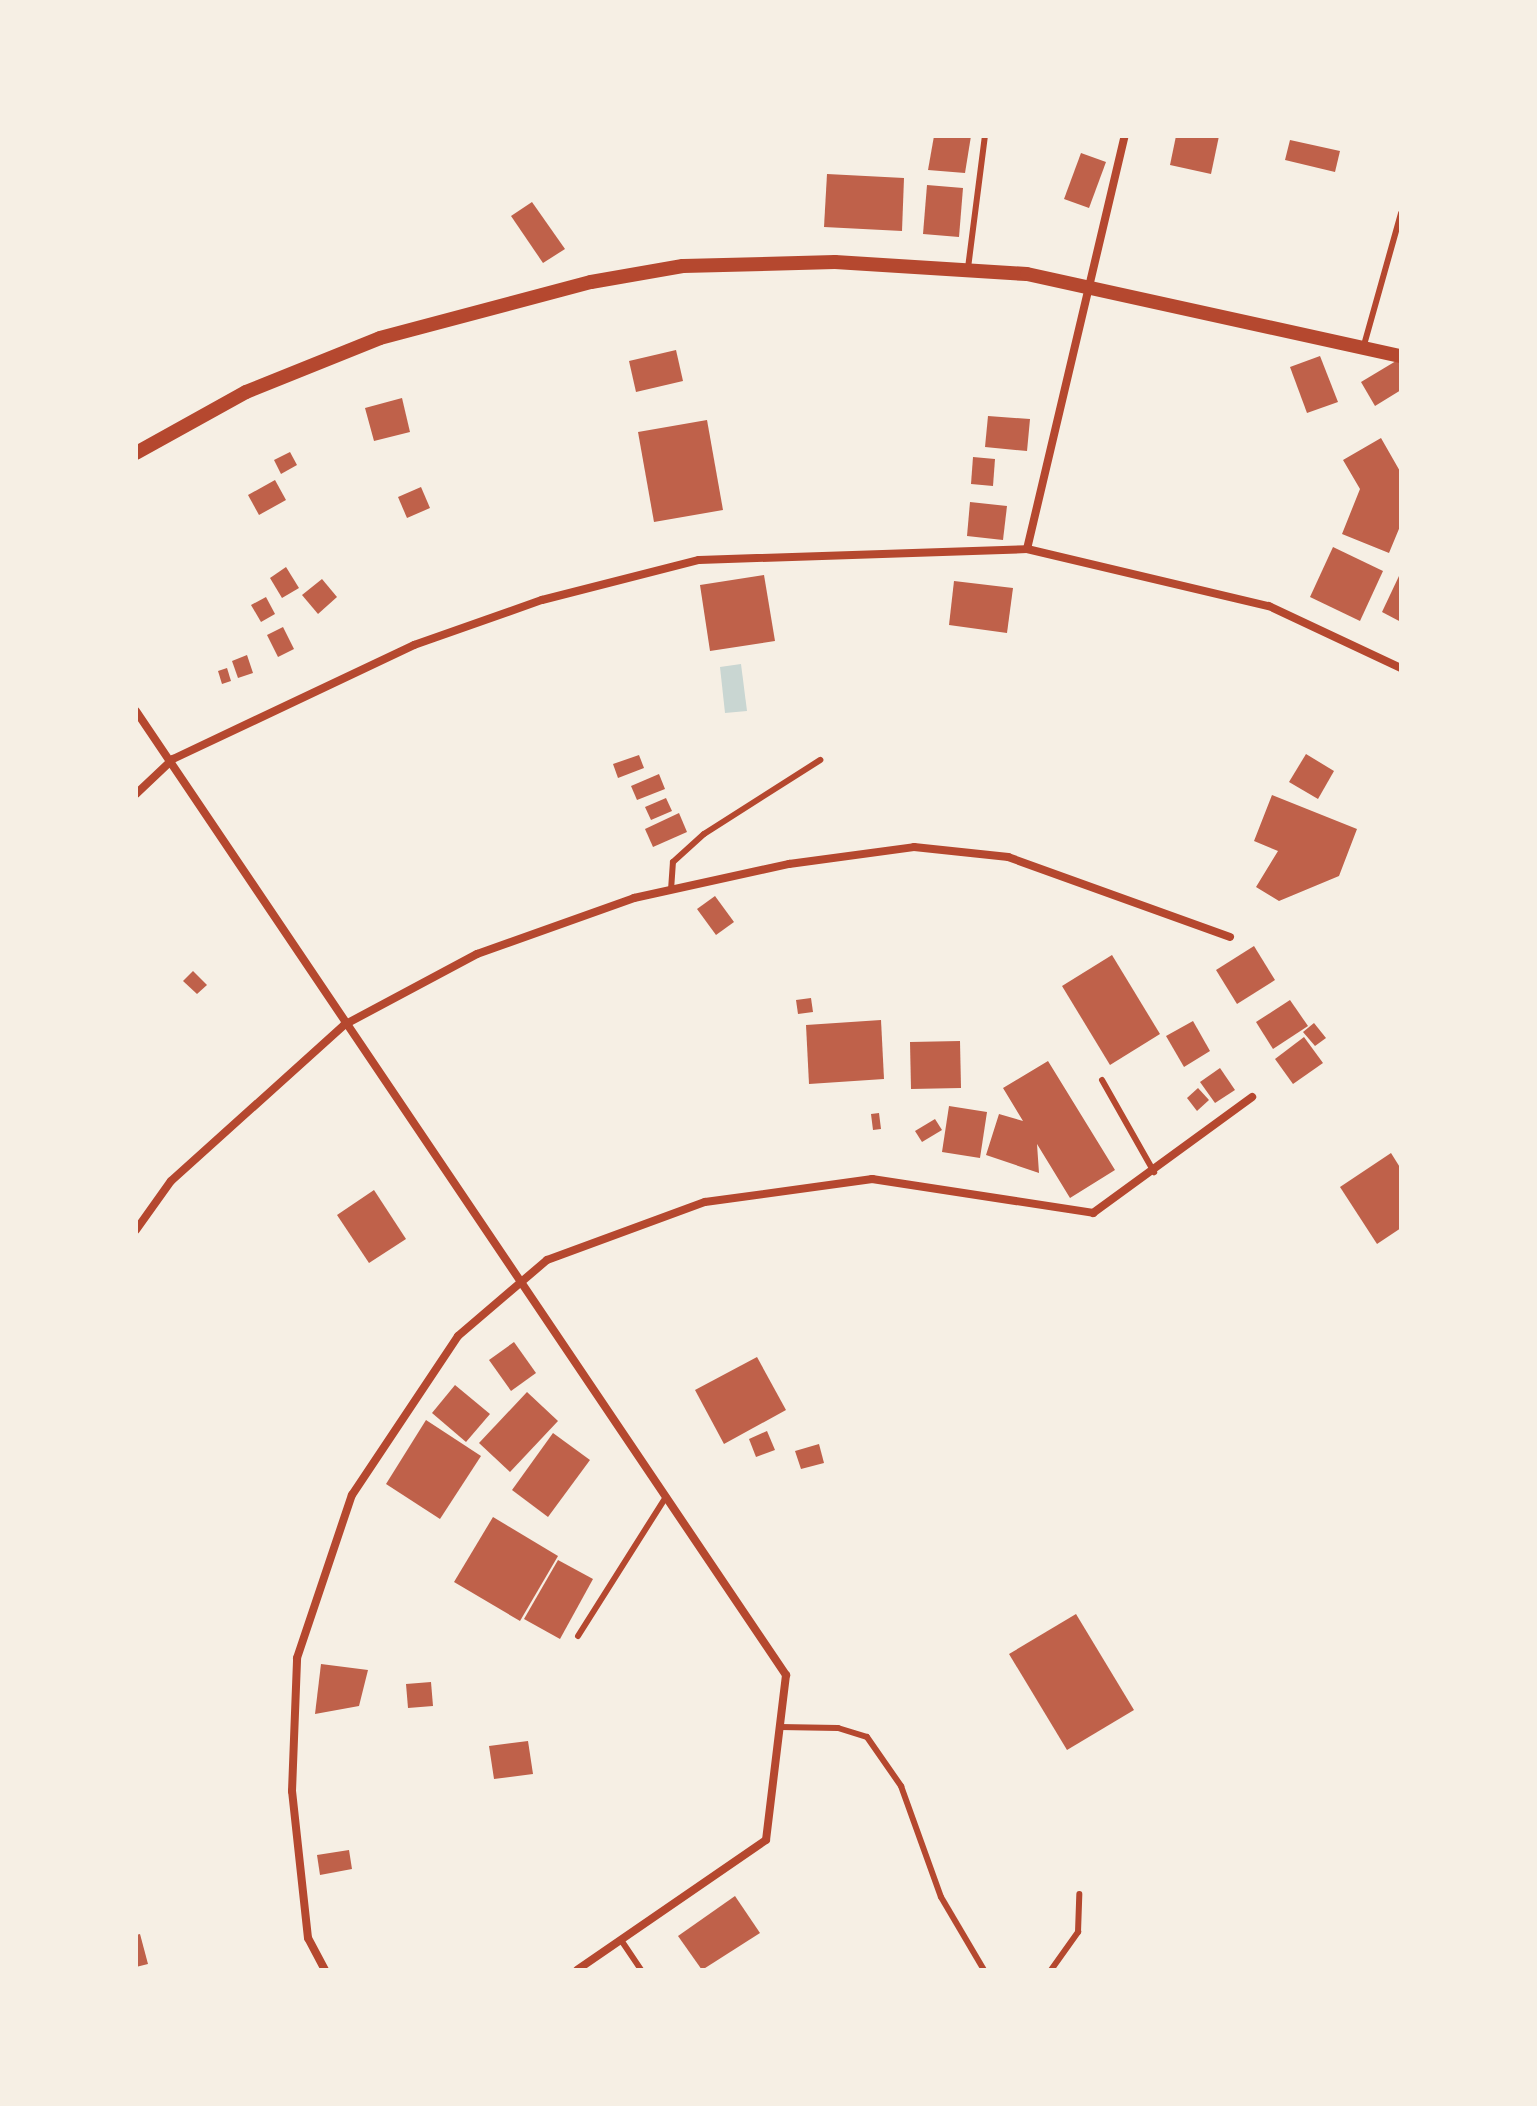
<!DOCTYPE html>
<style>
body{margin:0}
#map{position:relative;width:1537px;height:2106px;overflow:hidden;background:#f6efe4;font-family:"IBM Plex Serif",serif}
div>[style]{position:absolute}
.water>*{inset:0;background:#c9d6d2}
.building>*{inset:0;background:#bf614a}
.service>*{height:6px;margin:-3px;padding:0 3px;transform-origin:3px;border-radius:3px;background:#b5482f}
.minor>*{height:8px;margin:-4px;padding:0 4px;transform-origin:4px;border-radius:4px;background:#b5482f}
.tertiary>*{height:14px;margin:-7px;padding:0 7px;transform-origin:7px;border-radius:7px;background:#b5482f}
span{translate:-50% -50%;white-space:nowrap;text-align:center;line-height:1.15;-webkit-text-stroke:8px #f6efe4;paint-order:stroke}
.frame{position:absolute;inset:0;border:138px solid #f6efe4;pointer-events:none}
</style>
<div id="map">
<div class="water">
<i style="clip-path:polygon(741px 664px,747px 711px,725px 713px,720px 667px)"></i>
</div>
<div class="building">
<i style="clip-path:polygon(934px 136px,971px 136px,965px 173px,928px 170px)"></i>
<i style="clip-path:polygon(1176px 136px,1219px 136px,1211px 174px,1170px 165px)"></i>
<i style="clip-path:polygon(1290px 140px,1340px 151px,1335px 172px,1285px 160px)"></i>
<i style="clip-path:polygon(1081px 153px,1106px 162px,1089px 208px,1064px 199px)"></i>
<i style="clip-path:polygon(827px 174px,904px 178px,902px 231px,824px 227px)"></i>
<i style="clip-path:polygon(927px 185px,963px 188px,959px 237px,923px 234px)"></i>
<i style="clip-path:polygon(532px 202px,565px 249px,543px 263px,511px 216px)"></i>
<i style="clip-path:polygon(676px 350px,683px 381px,636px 392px,629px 361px)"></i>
<i style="clip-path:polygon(1320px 356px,1338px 402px,1307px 413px,1290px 367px)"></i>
<i style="clip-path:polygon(1401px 358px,1401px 390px,1375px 406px,1361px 382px)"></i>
<i style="clip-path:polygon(402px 398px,410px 432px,374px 441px,365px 408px)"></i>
<i style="clip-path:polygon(988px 416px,1030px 419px,1027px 451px,985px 447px)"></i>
<i style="clip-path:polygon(707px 420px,723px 510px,654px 522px,638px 432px)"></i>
<i style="clip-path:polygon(1381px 438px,1401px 473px,1401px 524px,1389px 553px,1342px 534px,1360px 489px,1343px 460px)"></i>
<i style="clip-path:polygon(290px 452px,297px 465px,281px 474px,274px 460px)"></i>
<i style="clip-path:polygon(973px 457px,995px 459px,993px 486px,971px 484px)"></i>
<i style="clip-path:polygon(275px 480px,286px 500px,259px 515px,248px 495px)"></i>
<i style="clip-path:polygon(421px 487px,430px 508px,407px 518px,398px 497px)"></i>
<i style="clip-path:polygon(970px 502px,1007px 506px,1003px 540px,967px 536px)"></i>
<i style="clip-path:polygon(1333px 547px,1383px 571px,1360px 621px,1310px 597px)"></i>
<i style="clip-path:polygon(286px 567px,299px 588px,282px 598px,270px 578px)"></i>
<i style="clip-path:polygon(764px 575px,775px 641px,710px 651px,700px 585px)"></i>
<i style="clip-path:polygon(1399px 576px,1401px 577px,1401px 622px,1382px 612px)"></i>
<i style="clip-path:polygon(322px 579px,337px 597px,318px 614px,302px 595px)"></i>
<i style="clip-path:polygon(954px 581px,1013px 588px,1007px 633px,949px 625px)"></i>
<i style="clip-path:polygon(266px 597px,275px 614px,261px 622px,251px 605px)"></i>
<i style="clip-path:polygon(283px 627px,294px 649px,278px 657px,267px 635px)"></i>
<i style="clip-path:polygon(247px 655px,253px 673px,238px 678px,232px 661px)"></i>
<i style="clip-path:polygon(227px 668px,231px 681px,222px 684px,218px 671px)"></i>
<i style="clip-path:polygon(1306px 754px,1334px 771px,1318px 799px,1289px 782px)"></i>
<i style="clip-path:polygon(639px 755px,644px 768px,618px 778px,613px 764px)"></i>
<i style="clip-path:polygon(659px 774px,665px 789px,637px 800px,631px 786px)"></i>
<i style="clip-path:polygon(1272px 795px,1357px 829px,1339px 876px,1279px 901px,1256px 887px,1278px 851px,1254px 841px)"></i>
<i style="clip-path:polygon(666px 798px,672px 811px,651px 820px,645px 807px)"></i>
<i style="clip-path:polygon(679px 813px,687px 832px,653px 847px,645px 829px)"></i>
<i style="clip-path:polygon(715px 896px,734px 922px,716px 935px,697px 909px)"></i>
<i style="clip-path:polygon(1254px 946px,1275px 980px,1237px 1004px,1216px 970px)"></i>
<i style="clip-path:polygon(1112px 955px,1160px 1034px,1110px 1065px,1062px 986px)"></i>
<i style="clip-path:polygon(193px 971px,207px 985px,197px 994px,183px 981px)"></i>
<i style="clip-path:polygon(811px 998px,813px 1012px,798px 1014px,796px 1000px)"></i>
<i style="clip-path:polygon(1290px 1000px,1308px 1026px,1273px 1049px,1256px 1022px)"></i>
<i style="clip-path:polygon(881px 1020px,884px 1079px,809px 1084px,806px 1025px)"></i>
<i style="clip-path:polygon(1193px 1021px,1210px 1051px,1184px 1067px,1166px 1036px)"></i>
<i style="clip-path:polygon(1314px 1023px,1326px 1038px,1315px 1046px,1303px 1032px)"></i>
<i style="clip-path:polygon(1304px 1037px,1323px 1063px,1293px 1084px,1275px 1059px)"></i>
<i style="clip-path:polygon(960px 1041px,961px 1088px,911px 1089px,910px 1042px)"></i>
<i style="clip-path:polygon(1048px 1061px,1115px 1170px,1070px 1198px,1037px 1144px,1039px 1173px,986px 1155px,999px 1114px,1023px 1121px,1003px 1088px)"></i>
<i style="clip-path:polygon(1220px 1068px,1235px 1090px,1215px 1103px,1200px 1082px)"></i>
<i style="clip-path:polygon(1198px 1088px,1209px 1100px,1197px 1111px,1187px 1098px)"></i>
<i style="clip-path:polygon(949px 1106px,987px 1112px,980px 1158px,942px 1152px)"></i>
<i style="clip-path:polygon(879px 1113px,881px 1129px,873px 1130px,871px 1114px)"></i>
<i style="clip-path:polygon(935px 1119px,942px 1130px,922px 1142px,915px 1131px)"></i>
<i style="clip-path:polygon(1391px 1153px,1401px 1169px,1401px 1228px,1377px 1244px,1340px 1187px)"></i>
<i style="clip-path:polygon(374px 1190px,406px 1239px,369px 1263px,337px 1215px)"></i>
<i style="clip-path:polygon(514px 1342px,536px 1373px,511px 1391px,489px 1360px)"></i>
<i style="clip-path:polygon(757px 1357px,786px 1410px,724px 1444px,695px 1390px)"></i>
<i style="clip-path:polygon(455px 1385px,490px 1414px,466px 1442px,432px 1413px)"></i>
<i style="clip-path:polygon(527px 1392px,558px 1421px,510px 1472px,479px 1443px)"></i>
<i style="clip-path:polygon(426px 1420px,481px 1456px,440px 1519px,386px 1484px)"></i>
<i style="clip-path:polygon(767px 1431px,775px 1450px,756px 1457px,749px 1439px)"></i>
<i style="clip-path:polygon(553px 1433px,590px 1460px,548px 1517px,512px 1490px)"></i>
<i style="clip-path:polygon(819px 1444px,824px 1463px,801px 1469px,795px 1451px)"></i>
<i style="clip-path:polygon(493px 1517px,558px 1556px,520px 1621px,454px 1582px)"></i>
<i style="clip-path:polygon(558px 1560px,593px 1579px,560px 1639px,524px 1619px)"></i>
<i style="clip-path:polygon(1076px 1614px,1134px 1710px,1067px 1750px,1009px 1654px)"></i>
<i style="clip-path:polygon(321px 1664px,368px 1670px,359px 1706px,315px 1714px)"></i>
<i style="clip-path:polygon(431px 1682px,433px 1706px,408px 1708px,406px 1684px)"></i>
<i style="clip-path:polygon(528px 1741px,533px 1774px,494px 1779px,489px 1746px)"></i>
<i style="clip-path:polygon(349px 1850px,352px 1869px,320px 1875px,317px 1855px)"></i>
<i style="clip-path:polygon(735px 1896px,760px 1933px,702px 1970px,678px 1936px)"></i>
<i style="clip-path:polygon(140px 1934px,148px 1964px,136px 1967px,136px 1935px)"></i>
</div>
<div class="service">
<i style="left:968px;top:268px;width:133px;rotate:-82.7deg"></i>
<i style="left:1364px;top:345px;width:137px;rotate:-74.3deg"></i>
<i style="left:671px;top:890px;width:28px;rotate:-86deg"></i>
<i style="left:673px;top:862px;width:42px;rotate:-42.1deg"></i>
<i style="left:704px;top:834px;width:138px;rotate:-32.5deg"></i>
<i style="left:1102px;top:1080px;width:106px;rotate:60.5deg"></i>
<i style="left:578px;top:1636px;width:165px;rotate:-57.7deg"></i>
<i style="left:780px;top:1727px;width:58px;rotate:1deg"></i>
<i style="left:838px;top:1728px;width:30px;rotate:17deg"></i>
<i style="left:867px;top:1737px;width:60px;rotate:55.2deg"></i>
<i style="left:901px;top:1786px;width:118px;rotate:70.2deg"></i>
<i style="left:941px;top:1897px;width:85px;rotate:59.5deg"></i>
<i style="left:621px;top:1940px;width:36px;rotate:56deg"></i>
<i style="left:1051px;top:1970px;width:47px;rotate:-54.6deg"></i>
<i style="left:1078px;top:1932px;width:38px;rotate:-88deg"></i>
</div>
<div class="minor">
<i style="left:1027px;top:549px;width:424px;rotate:-76.7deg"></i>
<i style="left:136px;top:711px;width:1163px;rotate:56.01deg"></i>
<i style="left:786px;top:1675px;width:166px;rotate:96.9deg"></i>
<i style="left:766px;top:1840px;width:229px;rotate:145.5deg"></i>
<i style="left:136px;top:794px;width:51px;rotate:-43.4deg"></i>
<i style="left:173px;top:759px;width:267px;rotate:-25.3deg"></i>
<i style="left:414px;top:645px;width:136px;rotate:-19.4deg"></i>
<i style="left:542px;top:600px;width:162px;rotate:-14.3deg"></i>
<i style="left:699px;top:560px;width:328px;rotate:-1.9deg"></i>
<i style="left:1027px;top:549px;width:249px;rotate:13.3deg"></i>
<i style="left:1269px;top:606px;width:146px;rotate:25.2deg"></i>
<i style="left:136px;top:1230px;width:60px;rotate:-54.5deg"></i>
<i style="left:171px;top:1181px;width:233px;rotate:-42deg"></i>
<i style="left:344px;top:1025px;width:151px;rotate:-28.1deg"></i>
<i style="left:477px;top:954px;width:167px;rotate:-19.6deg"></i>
<i style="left:634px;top:898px;width:159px;rotate:-12.4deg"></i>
<i style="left:789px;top:864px;width:126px;rotate:-7.7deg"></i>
<i style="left:914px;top:847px;width:95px;rotate:6.1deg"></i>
<i style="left:1008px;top:857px;width:236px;rotate:19.8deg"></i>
<i style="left:325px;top:1970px;width:36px;rotate:-118deg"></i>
<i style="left:308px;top:1938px;width:148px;rotate:-96.2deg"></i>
<i style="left:292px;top:1791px;width:133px;rotate:-87.8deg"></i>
<i style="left:297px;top:1658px;width:172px;rotate:-71.4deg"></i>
<i style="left:352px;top:1495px;width:191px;rotate:-56.3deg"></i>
<i style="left:458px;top:1336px;width:117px;rotate:-40.5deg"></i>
<i style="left:547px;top:1260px;width:168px;rotate:-20.2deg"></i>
<i style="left:705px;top:1202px;width:169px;rotate:-7.8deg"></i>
<i style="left:872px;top:1179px;width:224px;rotate:8.7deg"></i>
<i style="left:1093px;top:1213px;width:197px;rotate:-36.1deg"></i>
</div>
<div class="tertiary">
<i style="left:136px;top:453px;width:126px;rotate:-29deg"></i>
<i style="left:246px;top:392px;width:144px;rotate:-21.9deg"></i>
<i style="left:380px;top:338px;width:218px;rotate:-14.9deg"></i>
<i style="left:591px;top:282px;width:93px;rotate:-9.9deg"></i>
<i style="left:683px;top:266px;width:152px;rotate:-1.5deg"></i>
<i style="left:835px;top:262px;width:192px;rotate:3.6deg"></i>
<i style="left:1027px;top:274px;width:383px;rotate:12.4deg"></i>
</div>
<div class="frame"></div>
</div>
